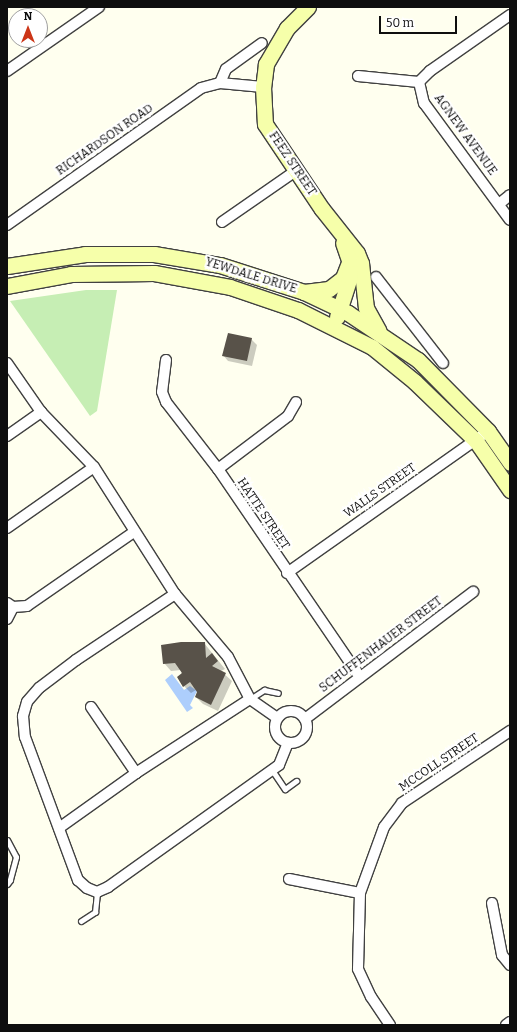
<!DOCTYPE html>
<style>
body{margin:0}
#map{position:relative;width:517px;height:1032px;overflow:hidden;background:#ffffef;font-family:Bitter,serif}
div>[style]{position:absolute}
.green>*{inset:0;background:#c6eeb4}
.water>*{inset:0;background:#adcefc}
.shadow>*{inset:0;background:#0003}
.building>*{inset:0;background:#585249}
.roads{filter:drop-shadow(1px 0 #414141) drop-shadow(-1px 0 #414141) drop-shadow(0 1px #414141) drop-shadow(0 -1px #414141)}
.lane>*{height:5px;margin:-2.5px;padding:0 2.5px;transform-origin:2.5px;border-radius:2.5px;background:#fff}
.street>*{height:10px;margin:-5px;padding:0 5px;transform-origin:5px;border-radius:5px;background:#fff}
.street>.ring{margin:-5px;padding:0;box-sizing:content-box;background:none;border:10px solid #fff;border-radius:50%}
.secondary>*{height:15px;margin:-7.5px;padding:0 7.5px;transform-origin:7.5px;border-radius:7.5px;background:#f6ffaa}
span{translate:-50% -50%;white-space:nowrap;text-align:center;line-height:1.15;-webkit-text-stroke:4px #fff;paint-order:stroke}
.street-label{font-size:12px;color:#0e0e0e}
.frame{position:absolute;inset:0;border:8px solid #0e0e0e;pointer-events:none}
.north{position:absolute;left:8px;top:8px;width:40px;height:40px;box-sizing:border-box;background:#fff;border:1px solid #9f9f9f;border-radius:50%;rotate:0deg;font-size:11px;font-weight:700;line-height:16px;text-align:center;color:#0e0e0e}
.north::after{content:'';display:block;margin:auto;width:14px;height:18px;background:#cc3517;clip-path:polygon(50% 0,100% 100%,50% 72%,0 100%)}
.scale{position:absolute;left:379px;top:16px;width:78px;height:18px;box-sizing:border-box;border:2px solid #0e0e0e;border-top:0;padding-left:5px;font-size:12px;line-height:14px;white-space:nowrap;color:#0e0e0e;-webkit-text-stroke:3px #fff;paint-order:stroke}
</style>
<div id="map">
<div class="green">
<i style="clip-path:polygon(86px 290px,117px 290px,97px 411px,90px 416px,10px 301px)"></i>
</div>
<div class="water">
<i style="clip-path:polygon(172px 674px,184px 690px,190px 686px,197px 691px,190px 705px,193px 708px,187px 712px,165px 680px)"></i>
</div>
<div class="shadow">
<i style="clip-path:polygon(251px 339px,257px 345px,252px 366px,228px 361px,223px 355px)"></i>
<i style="clip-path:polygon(204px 643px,225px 669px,221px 671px,232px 681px,218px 711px,203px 704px,196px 697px,198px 692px,196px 690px,191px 693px,184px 686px,181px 670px,171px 671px,164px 663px)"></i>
<i style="clip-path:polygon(7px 875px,10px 879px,7px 894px)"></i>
</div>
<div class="building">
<i style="clip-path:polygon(228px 333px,252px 338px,247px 361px,222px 356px)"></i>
<i style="clip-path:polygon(181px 642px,205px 642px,206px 658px,212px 653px,218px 661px,212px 666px,226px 673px,211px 705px,195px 697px,197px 692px,190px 682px,183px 687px,177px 677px,182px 673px,175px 663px,163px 664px,161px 645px)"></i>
</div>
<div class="roads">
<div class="lane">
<i style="left:250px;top:699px;width:17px;rotate:-33deg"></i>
<i style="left:264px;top:690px;width:14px;rotate:12deg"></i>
<i style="left:272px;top:770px;width:23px;rotate:56deg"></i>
<i style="left:285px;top:789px;width:14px;rotate:-36deg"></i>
<i style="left:7px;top:840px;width:19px;rotate:62deg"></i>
<i style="left:16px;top:857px;width:24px;rotate:105deg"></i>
<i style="left:10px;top:880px;width:5px;rotate:127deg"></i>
<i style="left:81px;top:921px;width:17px;rotate:-33deg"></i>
<i style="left:95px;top:912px;width:20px;rotate:-84deg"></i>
</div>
<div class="street">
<i style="left:510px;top:15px;width:98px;rotate:145deg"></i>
<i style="left:430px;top:71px;width:16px;rotate:135deg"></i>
<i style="left:419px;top:82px;width:22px;rotate:77deg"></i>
<i style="left:424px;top:103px;width:145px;rotate:53.7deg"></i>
<i style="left:7px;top:71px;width:112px;rotate:-34.8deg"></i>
<i style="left:358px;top:76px;width:61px;rotate:5.6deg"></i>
<i style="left:220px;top:83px;width:43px;rotate:5.3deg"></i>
<i style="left:499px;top:204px;width:14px;rotate:-39deg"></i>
<i style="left:222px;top:222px;width:91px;rotate:-34.7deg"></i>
<i style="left:7px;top:225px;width:237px;rotate:-35.2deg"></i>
<i style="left:201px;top:88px;width:20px;rotate:-15deg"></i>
<i style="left:220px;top:83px;width:15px;rotate:-67deg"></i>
<i style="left:226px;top:69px;width:44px;rotate:-35.8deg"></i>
<i style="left:376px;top:277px;width:109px;rotate:52.1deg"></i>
<i style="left:166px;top:360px;width:32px;rotate:97deg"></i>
<i style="left:162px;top:392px;width:11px;rotate:68deg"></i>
<i style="left:166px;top:402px;width:85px;rotate:52.2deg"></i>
<i style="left:218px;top:469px;width:252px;rotate:55.7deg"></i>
<i style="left:7px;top:363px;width:60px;rotate:55.2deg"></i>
<i style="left:41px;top:412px;width:76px;rotate:46.1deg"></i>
<i style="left:94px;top:467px;width:151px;rotate:57.5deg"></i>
<i style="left:175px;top:594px;width:82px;rotate:49.9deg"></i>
<i style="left:228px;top:657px;width:47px;rotate:62.4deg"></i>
<i style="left:250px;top:699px;width:33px;rotate:35deg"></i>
<i style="left:7px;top:436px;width:42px;rotate:-35.2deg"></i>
<i style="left:218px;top:469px;width:88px;rotate:-37.1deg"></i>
<i style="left:288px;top:416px;width:16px;rotate:-60deg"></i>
<i style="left:7px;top:528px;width:106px;rotate:-35deg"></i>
<i style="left:287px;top:573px;width:246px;rotate:-35.2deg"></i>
<i style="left:175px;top:594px;width:119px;rotate:146.3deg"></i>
<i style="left:76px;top:660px;width:46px;rotate:142.9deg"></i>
<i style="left:39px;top:688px;width:18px;rotate:131deg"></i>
<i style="left:27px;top:702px;width:15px;rotate:106deg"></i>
<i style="left:23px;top:716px;width:21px;rotate:85deg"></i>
<i style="left:25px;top:737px;width:153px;rotate:69.7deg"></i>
<i style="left:78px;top:880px;width:12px;rotate:42deg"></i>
<i style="left:87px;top:888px;width:11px;rotate:22deg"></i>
<i style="left:97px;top:892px;width:12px;rotate:-24deg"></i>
<i style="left:108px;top:887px;width:210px;rotate:-35.5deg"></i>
<i style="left:279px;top:765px;width:24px;rotate:-68deg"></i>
<i style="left:7px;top:603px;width:7px;rotate:34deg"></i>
<i style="left:13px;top:607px;width:14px;rotate:-4deg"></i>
<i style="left:27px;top:606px;width:130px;rotate:-34.7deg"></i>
<i style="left:7px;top:619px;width:13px;rotate:-63deg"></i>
<i style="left:91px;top:707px;width:80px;rotate:55.7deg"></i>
<i class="ring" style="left:275px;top:711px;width:22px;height:22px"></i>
<i style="left:305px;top:719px;width:211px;rotate:-37.1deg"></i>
<i style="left:59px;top:828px;width:95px;rotate:-35.5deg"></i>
<i style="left:136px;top:773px;width:136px;rotate:-33deg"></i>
<i style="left:289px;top:879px;width:72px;rotate:11.2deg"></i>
<i style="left:492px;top:903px;width:53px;rotate:79.1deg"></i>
<i style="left:502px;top:955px;width:13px;rotate:51deg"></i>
<i style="left:390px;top:1025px;width:34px;rotate:-124deg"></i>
<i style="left:371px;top:997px;width:31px;rotate:-115deg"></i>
<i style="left:358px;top:969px;width:76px;rotate:-88.5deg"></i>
<i style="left:360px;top:893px;width:70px;rotate:-70deg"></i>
<i style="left:384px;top:827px;width:30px;rotate:-53deg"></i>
<i style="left:402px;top:803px;width:130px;rotate:-33.7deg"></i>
<i style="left:506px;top:1025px;width:5px;rotate:-37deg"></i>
</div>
<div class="secondary">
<i style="left:308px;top:7px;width:30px;rotate:135deg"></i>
<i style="left:287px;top:28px;width:42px;rotate:120.3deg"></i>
<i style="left:266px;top:64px;width:23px;rotate:97deg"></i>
<i style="left:263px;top:87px;width:37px;rotate:87deg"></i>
<i style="left:265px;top:124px;width:102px;rotate:56.2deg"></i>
<i style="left:322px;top:209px;width:56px;rotate:51.5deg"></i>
<i style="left:357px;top:253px;width:11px;rotate:68deg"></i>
<i style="left:361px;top:263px;width:45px;rotate:83.7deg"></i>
<i style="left:366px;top:308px;width:26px;rotate:61deg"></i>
<i style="left:7px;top:266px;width:79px;rotate:-8.7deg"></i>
<i style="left:85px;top:254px;width:69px"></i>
<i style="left:154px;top:254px;width:67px;rotate:9.5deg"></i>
<i style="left:220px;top:265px;width:88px;rotate:17.8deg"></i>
<i style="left:304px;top:292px;width:49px;rotate:25.5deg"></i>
<i style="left:348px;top:313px;width:84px;rotate:33.9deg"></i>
<i style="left:418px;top:360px;width:100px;rotate:45.4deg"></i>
<i style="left:488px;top:431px;width:39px;rotate:55deg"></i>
<i style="left:7px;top:286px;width:65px;rotate:-10.6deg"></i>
<i style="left:71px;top:274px;width:83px;rotate:-0.7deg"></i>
<i style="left:154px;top:273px;width:77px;rotate:10.4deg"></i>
<i style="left:230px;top:287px;width:72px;rotate:18.7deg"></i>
<i style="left:298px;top:310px;width:83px;rotate:26.6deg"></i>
<i style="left:372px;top:347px;width:55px;rotate:39.1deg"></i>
<i style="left:415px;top:382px;width:85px;rotate:44deg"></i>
<i style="left:476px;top:441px;width:60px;rotate:55.2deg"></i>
<i style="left:304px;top:292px;width:25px;rotate:-7deg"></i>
<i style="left:329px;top:289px;width:18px;rotate:-38deg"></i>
<i style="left:343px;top:278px;width:14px;rotate:-69deg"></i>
<i style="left:337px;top:317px;width:42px;rotate:-72deg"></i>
<i style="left:350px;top:277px;width:17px;rotate:-93deg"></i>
<i style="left:349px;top:260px;width:18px;rotate:-109deg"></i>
</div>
</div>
<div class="street-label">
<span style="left:465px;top:135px;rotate:54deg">AGNEW AVENUE</span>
<span style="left:105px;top:140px;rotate:-35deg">RICHARDSON ROAD</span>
<span style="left:292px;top:164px;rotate:56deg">FEEZ STREET</span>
<span style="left:251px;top:276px;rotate:17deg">YEWDALE DRIVE</span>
<span style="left:380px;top:491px;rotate:-35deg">WALLS STREET</span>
<span style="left:263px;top:514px;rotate:56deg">HATTE STREET</span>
<span style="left:381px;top:645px;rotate:-37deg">SCHUFFENHAUER STREET</span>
<span style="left:439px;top:763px;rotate:-34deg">MCCOLL STREET</span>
</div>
<div class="frame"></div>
<div class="north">N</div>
<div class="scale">50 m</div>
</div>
